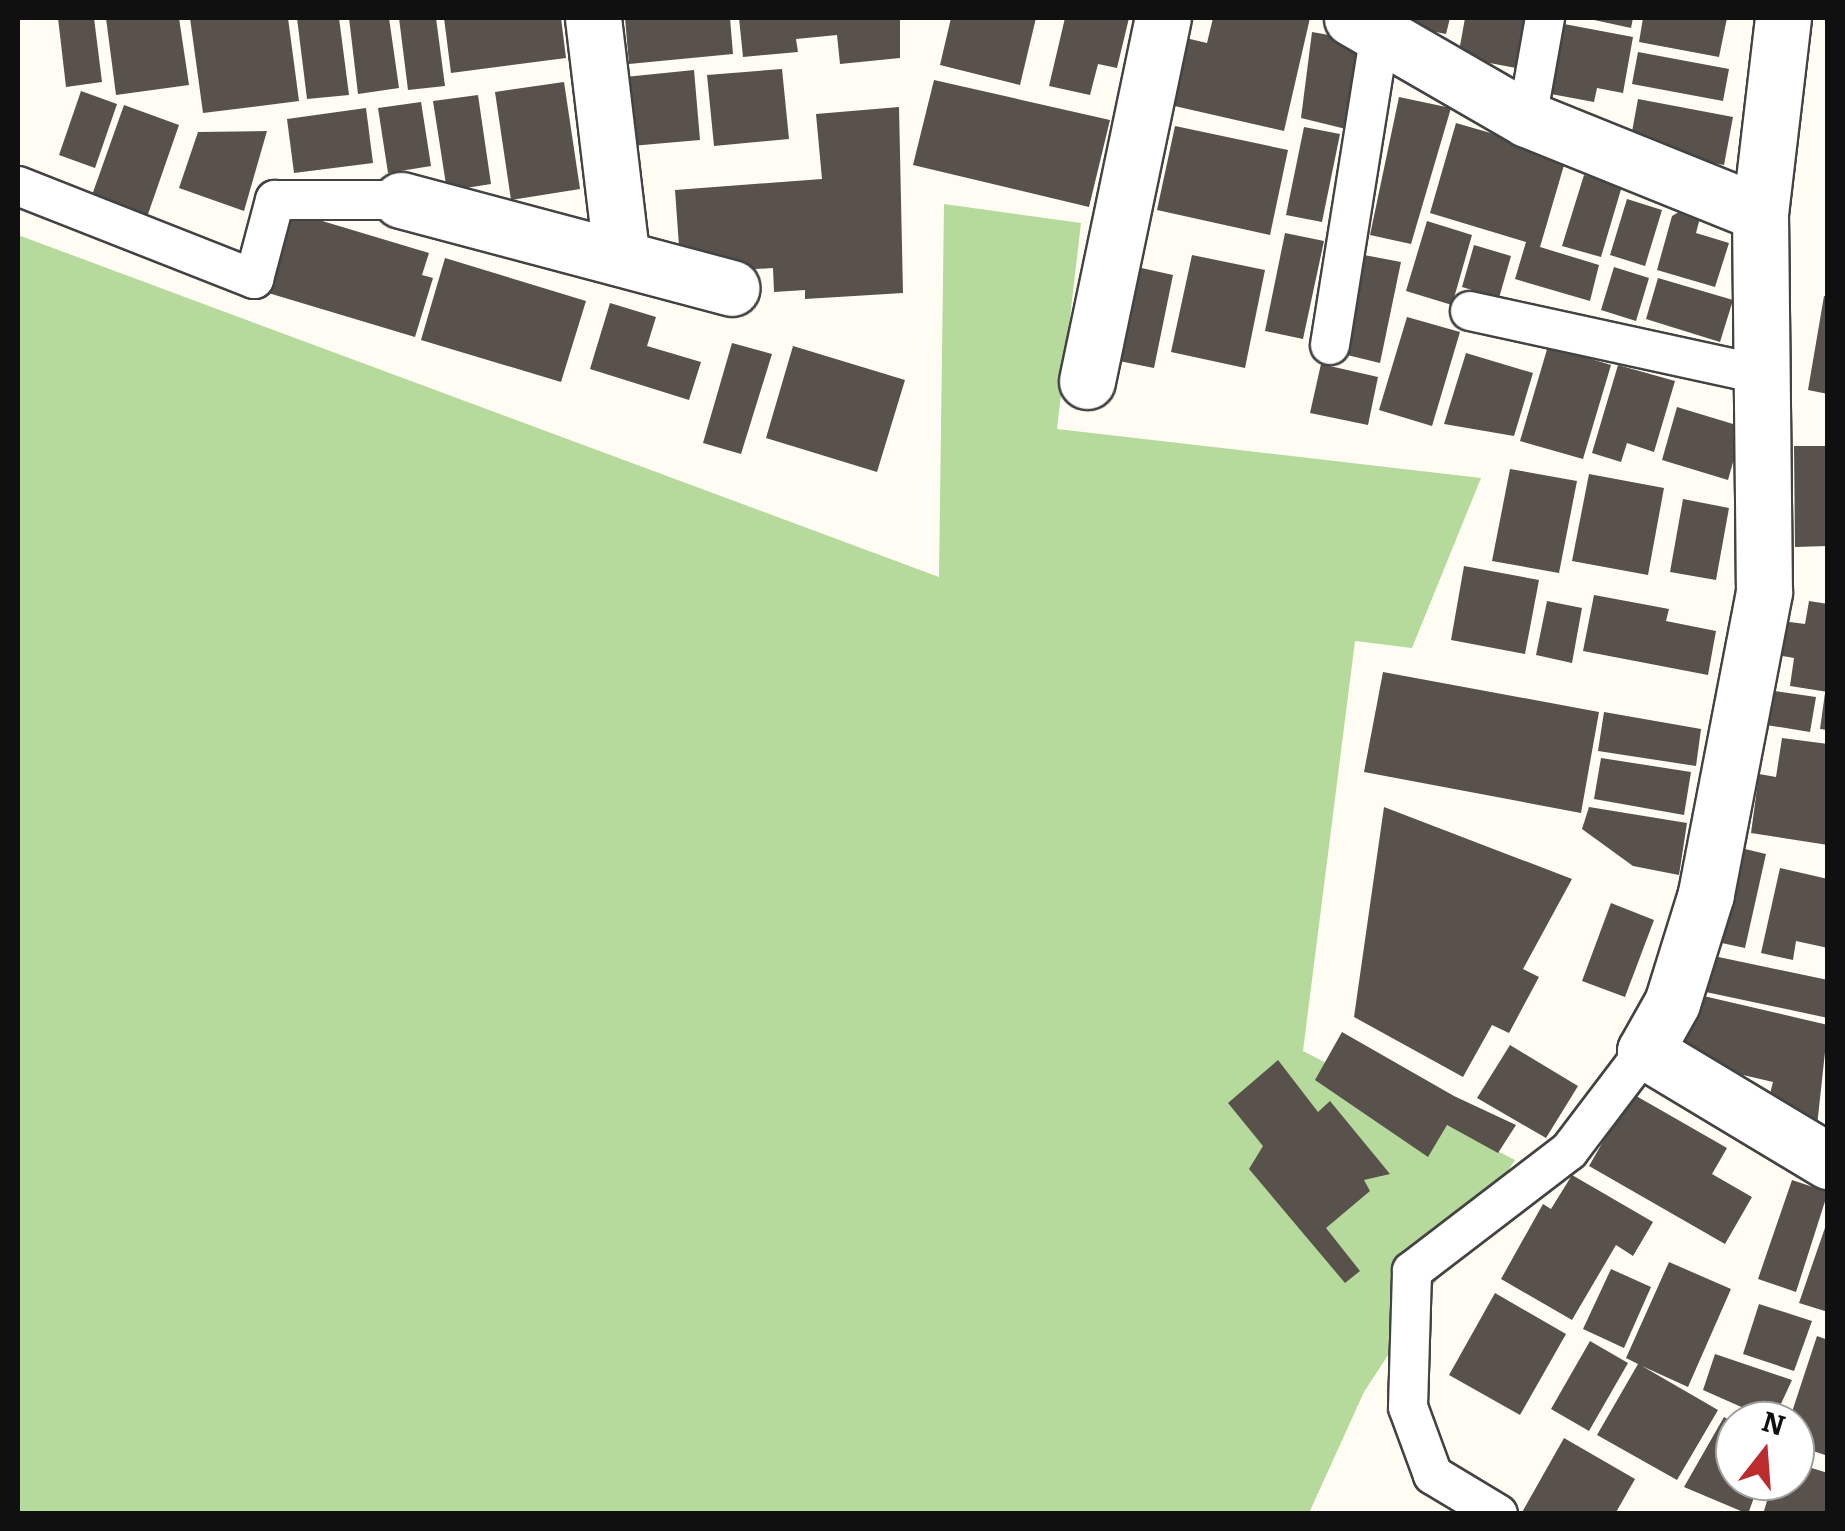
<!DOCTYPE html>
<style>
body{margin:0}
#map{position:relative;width:1845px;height:1531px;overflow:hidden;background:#fffdf3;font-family:Bitter,serif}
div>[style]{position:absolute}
.forest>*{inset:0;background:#b6d99c}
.building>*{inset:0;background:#58514c}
.roads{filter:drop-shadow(2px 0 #434343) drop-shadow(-2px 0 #434343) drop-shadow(0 2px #434343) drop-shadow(0 -2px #434343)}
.service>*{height:38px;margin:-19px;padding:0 19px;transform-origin:19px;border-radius:19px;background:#fff}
.minor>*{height:55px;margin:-27.5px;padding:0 27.5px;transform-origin:27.5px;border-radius:27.5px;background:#fff}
span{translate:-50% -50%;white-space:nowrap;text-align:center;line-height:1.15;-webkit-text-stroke:10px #fff;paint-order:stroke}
.frame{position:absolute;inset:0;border:20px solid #101010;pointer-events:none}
.north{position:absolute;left:1715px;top:1401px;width:100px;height:100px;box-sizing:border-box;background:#fff;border:2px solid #9f9f9f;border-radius:50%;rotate:17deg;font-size:28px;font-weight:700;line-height:40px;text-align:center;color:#101010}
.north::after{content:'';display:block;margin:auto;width:35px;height:45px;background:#bc2b2e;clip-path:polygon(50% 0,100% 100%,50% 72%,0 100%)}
</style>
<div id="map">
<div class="forest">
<i style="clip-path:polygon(944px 204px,1081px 223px,1057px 429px,1481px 478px,1412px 648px,1355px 641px,1303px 1051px,1515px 1160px,1364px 1392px,1309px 1513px,18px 1513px,18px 235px,939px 577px)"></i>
</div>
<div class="building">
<i style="clip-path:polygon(58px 18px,94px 18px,102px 82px,66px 87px)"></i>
<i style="clip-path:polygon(106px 18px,179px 18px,189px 85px,116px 95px)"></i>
<i style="clip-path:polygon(190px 18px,288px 18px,299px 101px,203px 113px)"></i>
<i style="clip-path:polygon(297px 18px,339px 18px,349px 95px,307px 99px)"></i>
<i style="clip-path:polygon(349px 18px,389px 18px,399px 88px,358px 94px)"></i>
<i style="clip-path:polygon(399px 18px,436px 18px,445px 86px,408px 90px)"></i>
<i style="clip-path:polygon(444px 18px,561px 18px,566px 58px,451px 73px)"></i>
<i style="clip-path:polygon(625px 18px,730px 18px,733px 54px,629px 64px)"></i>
<i style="clip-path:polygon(739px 18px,900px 18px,900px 58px,840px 64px,837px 35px,796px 39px,798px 52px,743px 57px)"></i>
<i style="clip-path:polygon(951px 18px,1036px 18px,1020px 85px,940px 65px)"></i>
<i style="clip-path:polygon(1065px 18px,1129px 18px,1117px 68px,1098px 64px,1090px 95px,1049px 86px)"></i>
<i style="clip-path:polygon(1213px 18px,1310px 18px,1284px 131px,1157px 102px,1173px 35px,1207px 43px)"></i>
<i style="clip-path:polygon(1407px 18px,1450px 18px,1446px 34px,1405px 26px)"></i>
<i style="clip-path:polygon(1465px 18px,1525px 18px,1516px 68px,1458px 57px)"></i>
<i style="clip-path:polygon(1585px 18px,1633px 18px,1631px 28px)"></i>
<i style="clip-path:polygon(1643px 18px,1727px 18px,1719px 57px,1639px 42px)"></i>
<i style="clip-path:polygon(1564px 24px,1633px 37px,1623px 93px,1597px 88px,1594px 102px,1551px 94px)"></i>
<i style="clip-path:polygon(1312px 32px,1346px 38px,1361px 56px,1346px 129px,1301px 118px)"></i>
<i style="clip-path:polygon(1638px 52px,1729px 69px,1723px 101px,1632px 84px)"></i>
<i style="clip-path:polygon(782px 69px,789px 139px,714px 146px,707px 75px)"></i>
<i style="clip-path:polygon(694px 70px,700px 140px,631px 146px,625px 77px)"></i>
<i style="clip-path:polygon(934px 80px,1110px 120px,1089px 207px,913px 165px)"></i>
<i style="clip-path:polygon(564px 82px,580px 189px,511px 200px,495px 92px)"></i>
<i style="clip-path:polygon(81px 91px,117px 104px,95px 168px,59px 155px)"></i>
<i style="clip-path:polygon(478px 95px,491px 184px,447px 191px,433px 101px)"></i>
<i style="clip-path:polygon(1399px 97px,1451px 108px,1411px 244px,1370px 235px)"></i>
<i style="clip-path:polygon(1638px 99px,1733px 117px,1724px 165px,1629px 148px)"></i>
<i style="clip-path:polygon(421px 102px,431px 166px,388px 173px,378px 108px)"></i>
<i style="clip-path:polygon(124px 105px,179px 125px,147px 217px,91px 198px)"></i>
<i style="clip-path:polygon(899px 107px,903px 293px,805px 299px,805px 290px,774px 292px,773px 268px,721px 271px,720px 256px,680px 260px,675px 190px,822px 179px,816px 114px)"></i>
<i style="clip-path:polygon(366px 108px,373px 163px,294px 173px,287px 119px)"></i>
<i style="clip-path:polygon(1456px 123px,1567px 155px,1540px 247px,1599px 265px,1590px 301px,1515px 279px,1526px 242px,1430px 213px)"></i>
<i style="clip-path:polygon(1175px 126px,1288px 150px,1270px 235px,1157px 210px)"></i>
<i style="clip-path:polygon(1304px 127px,1340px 134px,1322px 222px,1286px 215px)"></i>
<i style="clip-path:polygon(267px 131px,244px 211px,179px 188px,198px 132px)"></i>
<i style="clip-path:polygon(1584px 175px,1622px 186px,1601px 257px,1562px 246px)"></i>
<i style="clip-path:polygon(1627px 199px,1662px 210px,1645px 266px,1610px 255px)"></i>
<i style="clip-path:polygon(1684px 209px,1701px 214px,1696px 233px,1729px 243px,1715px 287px,1657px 270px,1672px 216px)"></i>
<i style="clip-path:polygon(289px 211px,429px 253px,422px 275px,433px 278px,415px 337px,265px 292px)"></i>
<i style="clip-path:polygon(1427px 221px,1472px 235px,1452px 305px,1406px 291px)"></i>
<i style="clip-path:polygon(1285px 233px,1324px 241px,1303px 339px,1265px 331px)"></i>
<i style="clip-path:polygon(1474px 245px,1511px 256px,1499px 298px,1462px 287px)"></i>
<i style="clip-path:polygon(1192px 255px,1265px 270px,1245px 368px,1171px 352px)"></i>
<i style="clip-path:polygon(1364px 255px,1401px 262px,1380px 363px,1343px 354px)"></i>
<i style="clip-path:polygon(445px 258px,586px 301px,561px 382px,421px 340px)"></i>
<i style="clip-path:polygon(1119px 263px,1173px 275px,1154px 368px,1099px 357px)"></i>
<i style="clip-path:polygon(1614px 267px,1649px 278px,1636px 321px,1601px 310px)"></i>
<i style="clip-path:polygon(1658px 278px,1733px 300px,1720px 342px,1646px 319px)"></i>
<i style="clip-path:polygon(1824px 296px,1828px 297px,1828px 394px,1808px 390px)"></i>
<i style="clip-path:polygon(610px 303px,656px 317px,647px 346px,701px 362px,689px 400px,590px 369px)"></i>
<i style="clip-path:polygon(1407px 317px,1460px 332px,1432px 426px,1379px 410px)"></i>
<i style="clip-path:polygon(732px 343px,772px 354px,741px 454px,703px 443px)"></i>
<i style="clip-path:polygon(793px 346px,905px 380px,877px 472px,766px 438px)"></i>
<i style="clip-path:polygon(1548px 346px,1611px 365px,1583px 459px,1520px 441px)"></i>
<i style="clip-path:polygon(1466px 353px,1533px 373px,1514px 436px,1444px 424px)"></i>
<i style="clip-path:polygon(1321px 364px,1378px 377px,1368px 425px,1310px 413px)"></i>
<i style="clip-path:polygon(1618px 365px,1675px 381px,1654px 452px,1627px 443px,1621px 462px,1592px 453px)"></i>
<i style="clip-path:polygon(1677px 407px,1743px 427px,1728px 480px,1662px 460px)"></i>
<i style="clip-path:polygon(1794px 446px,1828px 446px,1828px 546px,1795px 547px)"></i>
<i style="clip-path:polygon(1510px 469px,1577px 481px,1559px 573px,1492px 561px)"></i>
<i style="clip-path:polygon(1589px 474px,1664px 488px,1648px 575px,1572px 561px)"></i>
<i style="clip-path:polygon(1683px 499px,1729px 508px,1716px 580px,1670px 572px)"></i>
<i style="clip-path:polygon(1464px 566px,1539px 580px,1525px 654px,1451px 640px)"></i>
<i style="clip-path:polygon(1594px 595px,1669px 609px,1666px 621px,1716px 631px,1708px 675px,1583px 651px)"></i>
<i style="clip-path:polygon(1547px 601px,1582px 608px,1572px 663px,1536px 655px)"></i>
<i style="clip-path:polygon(1809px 601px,1828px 604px,1828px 692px,1790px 686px,1794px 658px,1777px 655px,1782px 621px,1805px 624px)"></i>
<i style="clip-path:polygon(1383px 672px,1599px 712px,1581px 813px,1364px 772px)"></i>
<i style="clip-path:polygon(1760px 689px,1816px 697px,1810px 732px,1754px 723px)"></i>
<i style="clip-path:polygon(1825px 693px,1828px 693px,1828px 730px,1820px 729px)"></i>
<i style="clip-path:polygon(1604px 712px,1701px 729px,1696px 766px,1598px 751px)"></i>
<i style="clip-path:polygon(1782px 738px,1828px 744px,1828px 845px,1751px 833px,1759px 774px,1776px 777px)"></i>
<i style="clip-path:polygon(1601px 758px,1691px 772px,1684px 815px,1594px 799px)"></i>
<i style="clip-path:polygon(1384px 807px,1572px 879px,1523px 969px,1539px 977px,1509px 1033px,1492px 1025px,1463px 1077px,1354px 1017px)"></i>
<i style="clip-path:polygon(1589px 807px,1687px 823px,1679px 875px,1633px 866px,1582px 829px)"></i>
<i style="clip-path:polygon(1728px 845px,1766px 854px,1745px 948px,1708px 940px)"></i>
<i style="clip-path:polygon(1780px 868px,1828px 879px,1828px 948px,1796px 941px,1793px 960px,1761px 953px)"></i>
<i style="clip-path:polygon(1611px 903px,1654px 920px,1625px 997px,1582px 981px)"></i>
<i style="clip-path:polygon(1709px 955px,1828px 980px,1828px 1018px,1701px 991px)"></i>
<i style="clip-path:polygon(1695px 994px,1828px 1025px,1817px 1126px,1765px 1114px,1773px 1082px,1679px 1060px)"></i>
<i style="clip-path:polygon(1342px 1032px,1454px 1096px,1516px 1125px,1498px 1153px,1447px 1125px,1428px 1157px,1315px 1080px)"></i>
<i style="clip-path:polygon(1510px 1045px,1578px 1086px,1546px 1138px,1477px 1098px)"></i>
<i style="clip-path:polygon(1278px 1060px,1318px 1112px,1330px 1101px,1390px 1174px,1364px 1180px,1370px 1191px,1326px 1228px,1360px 1271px,1345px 1283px,1249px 1169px,1263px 1146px,1228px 1103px)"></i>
<i style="clip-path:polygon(1631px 1093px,1727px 1148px,1712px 1174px,1752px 1197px,1725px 1244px,1589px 1166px)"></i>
<i style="clip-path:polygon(1572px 1175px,1653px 1222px,1633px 1256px,1616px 1245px,1572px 1320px,1501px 1279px,1543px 1204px,1551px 1209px)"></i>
<i style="clip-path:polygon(1792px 1180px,1828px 1192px,1796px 1292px,1758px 1279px)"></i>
<i style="clip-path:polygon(1827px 1222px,1828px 1222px,1828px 1312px,1799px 1303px)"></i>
<i style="clip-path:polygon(1669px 1262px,1731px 1289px,1688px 1387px,1642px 1366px,1718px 1410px,1677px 1480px,1597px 1435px,1638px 1364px,1626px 1358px)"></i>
<i style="clip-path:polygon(1611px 1269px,1651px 1287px,1624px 1348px,1583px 1329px)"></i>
<i style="clip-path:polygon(1495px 1293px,1566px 1334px,1520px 1415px,1449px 1375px)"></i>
<i style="clip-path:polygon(1759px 1304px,1812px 1321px,1794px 1371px,1743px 1354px)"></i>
<i style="clip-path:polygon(1817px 1336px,1828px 1340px,1828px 1456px,1795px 1445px,1789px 1421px)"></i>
<i style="clip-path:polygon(1590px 1341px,1628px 1363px,1589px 1431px,1551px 1409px)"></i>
<i style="clip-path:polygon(1715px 1354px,1792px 1380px,1773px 1421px,1703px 1390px)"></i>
<i style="clip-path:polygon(1724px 1417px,1735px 1423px,1735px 1481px,1760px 1481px,1748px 1514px,1684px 1487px)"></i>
<i style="clip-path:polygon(1564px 1438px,1635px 1479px,1615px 1514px,1521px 1514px)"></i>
<i style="clip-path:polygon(1795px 1463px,1828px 1473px,1828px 1514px,1763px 1514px,1773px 1481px,1795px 1481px)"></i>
</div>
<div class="roads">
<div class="service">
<i style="left:1527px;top:119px;width:103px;rotate:-79.9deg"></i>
<i style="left:18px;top:186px;width:254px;rotate:21.5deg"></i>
<i style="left:254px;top:279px;width:82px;rotate:-75.1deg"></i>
<i style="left:275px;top:200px;width:126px"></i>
<i style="left:1470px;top:311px;width:300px;rotate:12.3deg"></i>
<i style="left:1330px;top:345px;width:315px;rotate:-80.9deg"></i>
<i style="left:1498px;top:1514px;width:76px;rotate:-149deg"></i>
<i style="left:1433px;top:1475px;width:72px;rotate:-110.2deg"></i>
<i style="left:1408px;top:1407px;width:136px;rotate:-88.3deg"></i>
<i style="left:1412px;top:1271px;width:198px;rotate:-37.4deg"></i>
<i style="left:1569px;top:1151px;width:126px;rotate:-52.8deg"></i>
</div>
<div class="minor">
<i style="left:593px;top:18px;width:238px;rotate:83.2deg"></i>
<i style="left:1352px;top:18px;width:202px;rotate:30deg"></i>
<i style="left:1527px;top:119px;width:251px;rotate:22deg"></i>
<i style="left:1783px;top:18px;width:196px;rotate:96.7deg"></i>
<i style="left:1760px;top:213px;width:379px;rotate:89.4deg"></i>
<i style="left:1764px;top:592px;width:308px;rotate:100.9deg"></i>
<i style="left:1706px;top:894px;width:114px;rotate:107.3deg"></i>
<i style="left:1672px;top:1003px;width:55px;rotate:119.4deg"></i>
<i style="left:1645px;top:1051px;width:214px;rotate:31deg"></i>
<i style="left:401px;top:200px;width:342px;rotate:14.9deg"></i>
<i style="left:1087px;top:381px;width:371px;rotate:-78.2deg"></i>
</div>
</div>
<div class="frame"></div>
<div class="north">N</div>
</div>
